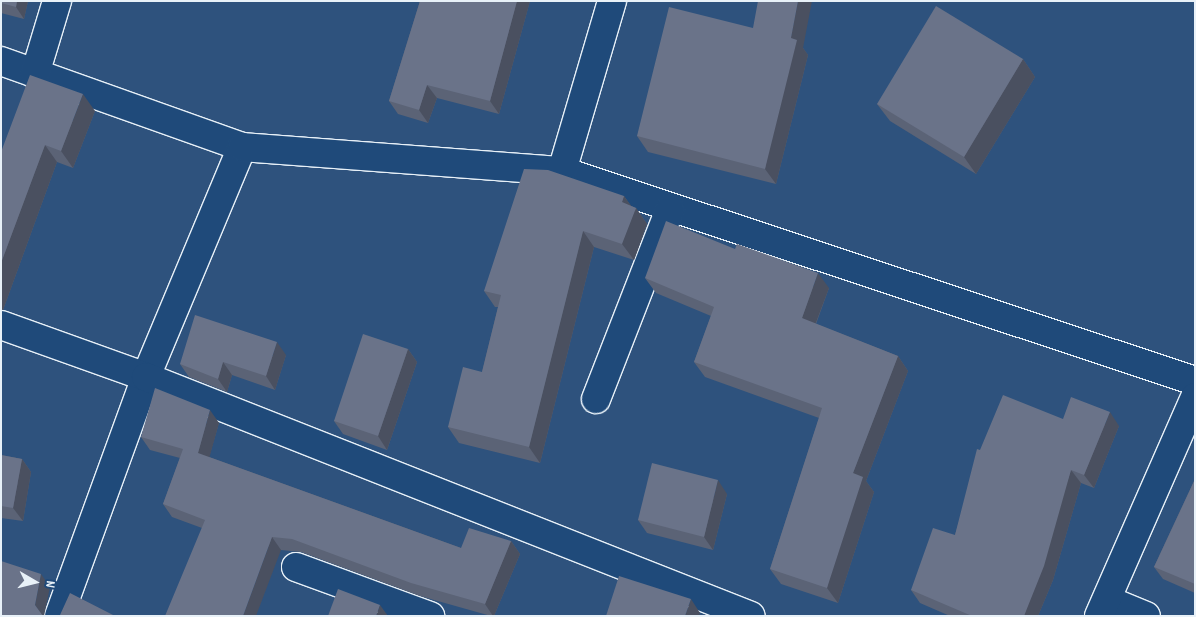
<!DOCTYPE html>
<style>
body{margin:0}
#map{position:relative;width:1196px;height:617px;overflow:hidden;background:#2e527d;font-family:Dekko,sans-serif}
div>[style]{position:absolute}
.roads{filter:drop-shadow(1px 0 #e8f1f8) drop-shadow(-1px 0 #e8f1f8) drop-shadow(0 1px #e8f1f8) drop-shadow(0 -1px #e8f1f8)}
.minor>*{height:28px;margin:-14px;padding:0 14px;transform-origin:14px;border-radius:14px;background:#1f4a7a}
.wall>*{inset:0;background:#5b6376}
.shaded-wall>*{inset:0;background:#4a5060}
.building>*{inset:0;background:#6a7389}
span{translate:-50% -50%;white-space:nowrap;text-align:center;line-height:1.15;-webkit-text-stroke:5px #1f4a7a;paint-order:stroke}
.frame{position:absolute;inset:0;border:2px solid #e8f1f8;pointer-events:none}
.north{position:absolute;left:10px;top:557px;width:50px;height:50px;-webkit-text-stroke:4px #1f4a7a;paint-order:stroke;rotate:98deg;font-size:14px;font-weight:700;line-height:20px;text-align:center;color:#e8f1f8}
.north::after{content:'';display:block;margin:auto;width:18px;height:22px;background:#e8f1f8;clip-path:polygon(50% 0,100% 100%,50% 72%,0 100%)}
</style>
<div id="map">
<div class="roads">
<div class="minor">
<i style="left:1px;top:61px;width:256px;rotate:19.6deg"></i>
<i style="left:242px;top:147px;width:249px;rotate:112.7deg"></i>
<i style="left:146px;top:377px;width:254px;rotate:110deg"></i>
<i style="left:35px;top:74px;width:76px;rotate:-73.2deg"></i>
<i style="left:242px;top:147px;width:321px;rotate:4.3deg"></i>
<i style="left:562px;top:171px;width:667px;rotate:18.35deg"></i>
<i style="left:562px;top:171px;width:177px;rotate:-73.6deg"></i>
<i style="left:1px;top:325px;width:154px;rotate:19.7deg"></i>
<i style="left:146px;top:377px;width:650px;rotate:21.56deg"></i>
<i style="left:596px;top:399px;width:204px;rotate:-68.7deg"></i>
<i style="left:296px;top:567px;width:143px;rotate:20.1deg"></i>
<i style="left:1107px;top:600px;width:42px;rotate:22.3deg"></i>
<i style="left:1099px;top:616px;width:239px;rotate:-66.3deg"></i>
</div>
</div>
<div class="wall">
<i style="clip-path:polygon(1px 1px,28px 1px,24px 19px,1px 13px)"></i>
<i style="clip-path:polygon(420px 1px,530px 1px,499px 114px,437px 98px,428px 123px,398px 114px,389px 101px)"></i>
<i style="clip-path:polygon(803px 48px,808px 55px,776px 184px,648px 152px,637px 136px)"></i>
<i style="clip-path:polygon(1023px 59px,1035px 77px,976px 174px,890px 121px,877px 104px)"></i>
<i style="clip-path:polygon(95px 111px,73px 168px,57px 162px,3px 310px,1px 310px,1px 152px)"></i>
<i style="clip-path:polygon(624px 196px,631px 206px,636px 208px,647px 224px,634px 260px,594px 247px,540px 463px,459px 443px,448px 427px,482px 372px,498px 307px,495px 307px,484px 291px)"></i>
<i style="clip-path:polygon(645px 278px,829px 288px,816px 324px,898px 356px,908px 371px,866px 481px,874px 492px,838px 603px,781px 584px,770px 569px,819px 418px,705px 377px,694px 362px,711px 316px,656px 293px)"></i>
<i style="clip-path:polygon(408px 349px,417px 362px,387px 450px,343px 434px,334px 421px)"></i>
<i style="clip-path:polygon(286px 355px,275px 390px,232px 375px,227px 392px,189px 377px,180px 364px)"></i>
<i style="clip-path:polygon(1063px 419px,1119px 426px,1094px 488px,1081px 483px,1053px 580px,1038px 616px,950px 616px,920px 603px,911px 590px,955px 535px,980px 450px)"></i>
<i style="clip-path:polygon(219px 423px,209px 457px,461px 548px,511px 541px,520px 554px,494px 616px,491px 616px,420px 596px,301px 552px,281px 550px,202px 528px,172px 517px,163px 504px,180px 458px,150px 450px,141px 437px)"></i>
<i style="clip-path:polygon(1px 455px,22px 459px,31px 472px,23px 521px,1px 518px)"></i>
<i style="clip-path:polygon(1195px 479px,1195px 593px,1163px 579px,1154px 567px)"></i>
<i style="clip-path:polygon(727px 494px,713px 550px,647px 533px,638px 520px)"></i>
</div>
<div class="shaded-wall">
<i style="clip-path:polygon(17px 1px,28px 1px,24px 19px,16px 7px)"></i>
<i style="clip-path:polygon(517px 1px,530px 1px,499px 114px,490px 101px)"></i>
<i style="clip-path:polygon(798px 1px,812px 1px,803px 48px,808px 55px,776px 184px,765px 169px)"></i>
<i style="clip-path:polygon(1023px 59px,1035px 77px,976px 174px,964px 157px)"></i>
<i style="clip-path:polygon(427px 85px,437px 98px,428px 123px,419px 110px)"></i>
<i style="clip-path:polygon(83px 94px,95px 111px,73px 168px,61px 151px)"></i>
<i style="clip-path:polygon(45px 145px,57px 162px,3px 310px,1px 308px,1px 263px)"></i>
<i style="clip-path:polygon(624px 196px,635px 211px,636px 208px,647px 224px,634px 260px,622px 244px,622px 202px)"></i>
<i style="clip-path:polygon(583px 231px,594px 247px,540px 463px,529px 447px)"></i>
<i style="clip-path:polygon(818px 273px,829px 288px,812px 333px,802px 318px)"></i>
<i style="clip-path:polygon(277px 342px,286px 355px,275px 390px,266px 376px)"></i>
<i style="clip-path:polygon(408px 349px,417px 362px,387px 450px,378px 436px)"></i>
<i style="clip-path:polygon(898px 356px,908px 371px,866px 481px,874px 492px,838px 603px,827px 588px,853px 473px)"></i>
<i style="clip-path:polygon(223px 362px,232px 375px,227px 392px,218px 379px)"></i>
<i style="clip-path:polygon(210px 410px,219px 423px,207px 466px,198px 453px)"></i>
<i style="clip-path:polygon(1110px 412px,1119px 426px,1094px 488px,1084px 475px)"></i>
<i style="clip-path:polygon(22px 459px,31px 472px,23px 521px,13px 508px)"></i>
<i style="clip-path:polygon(1071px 470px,1081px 483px,1053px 580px,1038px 616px,1024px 616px)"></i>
<i style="clip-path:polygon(718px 480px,727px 494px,713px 550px,704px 537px)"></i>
<i style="clip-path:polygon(272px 537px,281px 550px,256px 616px,243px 616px)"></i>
<i style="clip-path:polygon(511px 541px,520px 554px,494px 616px,493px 616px,485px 604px)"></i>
<i style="clip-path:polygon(41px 574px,50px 587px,44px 616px,42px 616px,35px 605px)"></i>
<i style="clip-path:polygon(691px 599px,700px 613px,699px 616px,685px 616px)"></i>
<i style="clip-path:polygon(380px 605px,388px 616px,376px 616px)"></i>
</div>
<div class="building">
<i style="clip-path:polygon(1px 1px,17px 1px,16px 7px,1px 3px)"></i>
<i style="clip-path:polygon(420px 1px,517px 1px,490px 101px,427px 85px,419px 110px,389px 101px)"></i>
<i style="clip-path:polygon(758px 1px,798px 1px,791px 38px,797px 40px,765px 169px,637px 136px,669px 7px,753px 28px)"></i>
<i style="clip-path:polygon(936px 6px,1023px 59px,964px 157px,877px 104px)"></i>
<i style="clip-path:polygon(30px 75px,83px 94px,61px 151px,45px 145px,1px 263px,1px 152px)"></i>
<i style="clip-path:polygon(524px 169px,548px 170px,624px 196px,622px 202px,636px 208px,622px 244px,583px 231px,529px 447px,448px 427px,463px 367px,482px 372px,501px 295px,484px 291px)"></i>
<i style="clip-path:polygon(666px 221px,735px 249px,737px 244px,818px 273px,802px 318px,898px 356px,853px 473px,863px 477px,827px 588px,770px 569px,822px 408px,694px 362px,714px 307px,645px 278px)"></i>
<i style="clip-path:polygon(195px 315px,277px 342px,266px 376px,223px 362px,218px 379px,180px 364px)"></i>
<i style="clip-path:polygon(363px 334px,408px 349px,378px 436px,334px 421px)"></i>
<i style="clip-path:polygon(155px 388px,210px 410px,198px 453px,461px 548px,469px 528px,511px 541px,485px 604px,411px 583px,292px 539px,272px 537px,243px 616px,165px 616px,205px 520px,163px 504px,183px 449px,141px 437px)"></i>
<i style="clip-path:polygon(1003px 395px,1063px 419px,1071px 397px,1110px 412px,1084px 475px,1071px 470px,1044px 566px,1024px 616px,972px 616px,911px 590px,933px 528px,955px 535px,977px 449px,980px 450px)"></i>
<i style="clip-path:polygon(1px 455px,22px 459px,13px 508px,1px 506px)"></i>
<i style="clip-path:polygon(652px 463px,718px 480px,704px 537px,638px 520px)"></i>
<i style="clip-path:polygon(1195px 479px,1195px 584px,1154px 567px)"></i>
<i style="clip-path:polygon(1px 561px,41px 574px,35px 605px,43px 616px,1px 616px)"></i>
<i style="clip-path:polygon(619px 576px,691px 599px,685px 616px,606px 616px)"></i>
<i style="clip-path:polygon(338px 589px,380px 605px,376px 616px,328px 616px)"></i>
<i style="clip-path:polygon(70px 593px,115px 616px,55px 616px,60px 615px)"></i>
</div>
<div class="frame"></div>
<div class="north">N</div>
</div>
